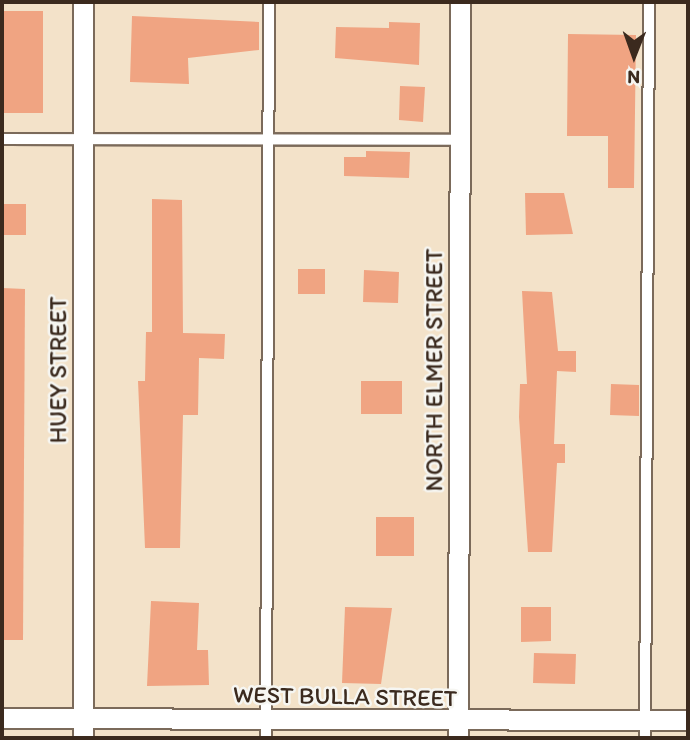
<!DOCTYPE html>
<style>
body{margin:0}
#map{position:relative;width:690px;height:740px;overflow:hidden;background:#f3e2c9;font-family:Itim,sans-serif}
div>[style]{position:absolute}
.building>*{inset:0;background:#f0a482}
.roads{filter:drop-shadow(2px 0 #7b6a5a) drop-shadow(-2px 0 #7b6a5a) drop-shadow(0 2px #7b6a5a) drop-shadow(0 -2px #7b6a5a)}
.service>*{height:10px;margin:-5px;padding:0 5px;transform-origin:5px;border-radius:5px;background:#fff}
.minor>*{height:19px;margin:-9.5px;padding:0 9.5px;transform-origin:9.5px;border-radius:9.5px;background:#fff}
span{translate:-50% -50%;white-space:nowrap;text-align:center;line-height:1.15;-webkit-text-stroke:5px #f6f6f2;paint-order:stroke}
.street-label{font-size:24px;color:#3b2a1e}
.frame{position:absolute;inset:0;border:4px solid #3b2a1e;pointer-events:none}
.north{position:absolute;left:599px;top:21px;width:70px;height:70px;-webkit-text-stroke:5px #f6f6f2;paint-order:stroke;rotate:181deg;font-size:19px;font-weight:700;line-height:28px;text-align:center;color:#3b2a1e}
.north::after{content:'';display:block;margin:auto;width:24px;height:32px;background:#3b2a1e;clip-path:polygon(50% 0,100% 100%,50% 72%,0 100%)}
</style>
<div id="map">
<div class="building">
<i style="clip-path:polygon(4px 11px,43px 11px,43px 113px,4px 113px)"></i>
<i style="clip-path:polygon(132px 16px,259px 22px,259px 50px,188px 58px,189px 84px,130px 82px)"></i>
<i style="clip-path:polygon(389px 22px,420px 23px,419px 65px,335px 58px,336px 27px,389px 28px)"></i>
<i style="clip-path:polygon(568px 34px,636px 35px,634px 188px,608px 188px,608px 136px,567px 136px)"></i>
<i style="clip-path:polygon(400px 86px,425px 87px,423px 122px,399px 120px)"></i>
<i style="clip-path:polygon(366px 151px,410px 152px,409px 178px,344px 176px,344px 157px,366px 157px)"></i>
<i style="clip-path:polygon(525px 193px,564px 193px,573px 234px,526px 235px)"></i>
<i style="clip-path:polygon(152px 199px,182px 200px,183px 333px,225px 334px,224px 359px,199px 358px,198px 415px,183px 415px,180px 548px,145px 548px,138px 381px,145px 381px,146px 332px,152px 332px)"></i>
<i style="clip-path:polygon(2px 204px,26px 204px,26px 235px,2px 235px)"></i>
<i style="clip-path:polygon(298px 269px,325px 269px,325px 294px,298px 294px)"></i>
<i style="clip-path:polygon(364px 270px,399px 272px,398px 303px,363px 302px)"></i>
<i style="clip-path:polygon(2px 288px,25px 289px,23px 640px,2px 640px)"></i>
<i style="clip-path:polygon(522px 291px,552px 292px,558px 351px,576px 351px,576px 372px,557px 371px,554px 444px,565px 444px,565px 463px,557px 463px,552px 552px,528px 552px,519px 417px,520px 384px,527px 384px)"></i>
<i style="clip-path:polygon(361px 381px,402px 381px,402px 414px,361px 414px)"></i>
<i style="clip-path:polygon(611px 384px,639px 385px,639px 416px,610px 415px)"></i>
<i style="clip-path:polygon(376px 517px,414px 517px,414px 556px,376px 556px)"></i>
<i style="clip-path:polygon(151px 601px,199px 603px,197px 650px,208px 650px,209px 685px,147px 686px)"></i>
<i style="clip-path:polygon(345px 607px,392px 608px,381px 684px,342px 683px)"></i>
<i style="clip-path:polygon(521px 607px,551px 607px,551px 641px,521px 642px)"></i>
<i style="clip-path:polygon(534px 653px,576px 654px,575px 684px,533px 683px)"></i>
</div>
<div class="roads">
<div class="service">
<i style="left:2px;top:139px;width:458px;rotate:0.1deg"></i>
<i style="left:266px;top:738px;width:736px;rotate:-89.77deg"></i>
<i style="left:645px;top:738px;width:736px;rotate:-89.69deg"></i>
</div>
<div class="minor">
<i style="left:2px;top:718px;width:686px;rotate:0.17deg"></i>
<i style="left:83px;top:738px;width:736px;rotate:-90deg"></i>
<i style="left:458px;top:738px;width:736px;rotate:-89.84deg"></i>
</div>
</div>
<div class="street-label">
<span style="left:58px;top:370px;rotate:-90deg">HUEY STREET</span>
<span style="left:434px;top:370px;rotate:-90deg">NORTH ELMER STREET</span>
<span style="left:345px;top:696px;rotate:1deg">WEST BULLA STREET</span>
</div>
<div class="frame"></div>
<div class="north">N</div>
</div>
